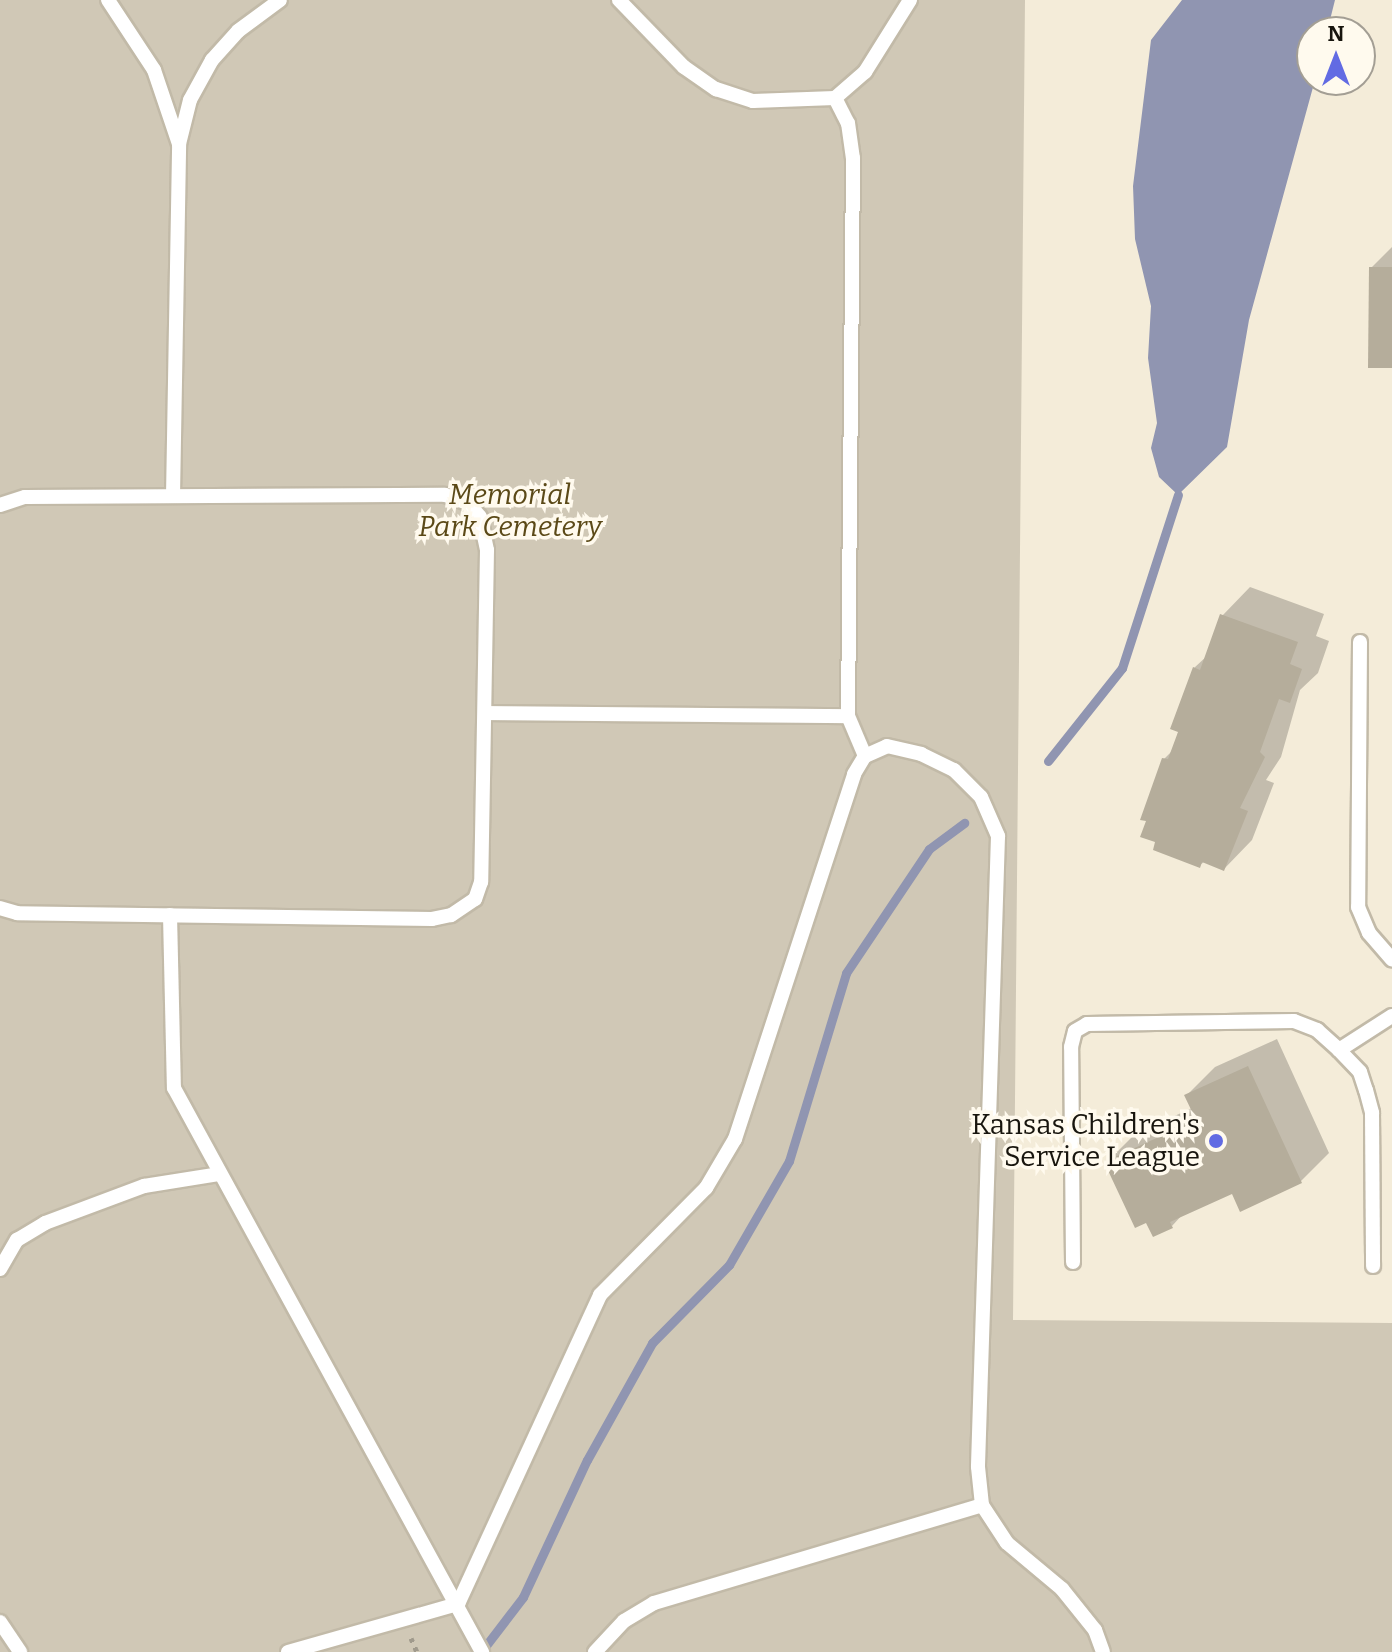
<!DOCTYPE html>
<style>
body{margin:0}
#map{position:relative;width:1392px;height:1652px;overflow:hidden;background:#f4ecd9;font-family:Bitter,serif}
div>[style]{position:absolute}
.green>*{inset:0;background:#d0c8b6}
.water>*{inset:0;background:#9095b1}
.shadow>*{inset:0;background:#0003}
.stream>*{height:9px;margin:-4.5px;padding:0 4.5px;transform-origin:4.5px;border-radius:4.5px;background:#9095b1}
.building>*{inset:0;background:#b5ad9b}
.path>*{height:5px;margin-top:-2.5px;transform-origin:0;background:repeating-linear-gradient(90deg,#a09a8c 0 4px,transparent 0 10px)}
.roads{filter:drop-shadow(2px 0 #c2baa8) drop-shadow(-2px 0 #c2baa8) drop-shadow(0 2px #c2baa8) drop-shadow(0 -2px #c2baa8)}
.lane>*{height:14px;margin:-7px;padding:0 7px;transform-origin:7px;border-radius:7px;background:#fff}
.dots>*{width:22px;height:22px;translate:-50% -50%;box-sizing:border-box;border:4px solid #fffaee;border-radius:50%}
span{translate:-50% -50%;white-space:nowrap;text-align:center;line-height:1.15;-webkit-text-stroke:7px #fffaee;paint-order:stroke}
.park-label{font-size:28px;color:#5b4917;font-style:italic}
.poi-label{font-size:28px;color:#18150e}
.right{translate:-100% -50%;text-align:right}
.north{position:absolute;left:1296px;top:16px;width:80px;height:80px;box-sizing:border-box;background:#fffaee;border:2px solid #a39e94;border-radius:50%;rotate:0deg;font-size:22px;font-weight:700;line-height:32px;text-align:center;color:#18150e}
.north::after{content:'';display:block;margin:auto;width:28px;height:36px;background:#626be3;clip-path:polygon(50% 0,100% 100%,50% 72%,0 100%)}
</style>
<div id="map">
<div class="green">
<i style="clip-path:polygon(0 0,1025px 0,1013px 1320px,1392px 1323px,1392px 1652px,0 1652px)"></i>
</div>
<div class="water">
<i style="clip-path:polygon(1182px 0,1335px 0,1327px 32px,1312px 32px,1315px 80px,1249px 320px,1227px 447px,1178px 495px,1159px 477px,1151px 448px,1157px 423px,1148px 358px,1151px 306px,1135px 239px,1133px 186px,1151px 40px)"></i>
</div>
<div class="shadow">
<i style="clip-path:polygon(1392px 247px,1392px 366px,1371px 268px)"></i>
<i style="clip-path:polygon(1250px 587px,1324px 614px,1316px 636px,1329px 641px,1318px 673px,1300px 690px,1281px 757px,1266px 780px,1274px 783px,1252px 840px,1224px 869px,1205px 861px,1199px 866px,1158px 841px,1164px 759px,1174px 749px,1194px 668px,1208px 655px,1222px 616px)"></i>
<i style="clip-path:polygon(1277px 1039px,1329px 1153px,1301px 1181px,1241px 1209px,1233px 1192px,1183px 1214px,1172px 1226px,1107px 1162px,1135px 1134px,1192px 1108px,1187px 1095px,1215px 1067px)"></i>
</div>
<div class="stream">
<i style="left:1048px;top:761px;width:119px;rotate:-51.5deg"></i>
<i style="left:1122px;top:668px;width:182px;rotate:-72.1deg"></i>
<i style="left:481px;top:1652px;width:69px;rotate:-52.6deg"></i>
<i style="left:523px;top:1597px;width:151px;rotate:-65deg"></i>
<i style="left:587px;top:1460px;width:134px;rotate:-60.9deg"></i>
<i style="left:652px;top:1343px;width:110px;rotate:-45.4deg"></i>
<i style="left:729px;top:1265px;width:120px;rotate:-60deg"></i>
<i style="left:789px;top:1161px;width:196px;rotate:-73.1deg"></i>
<i style="left:846px;top:973px;width:149px;rotate:-56.2deg"></i>
<i style="left:929px;top:849px;width:44px;rotate:-36.6deg"></i>
</div>
<div class="building">
<i style="clip-path:polygon(1369px 267px,1392px 267px,1392px 368px,1368px 368px)"></i>
<i style="clip-path:polygon(1220px 614px,1298px 642px,1290px 664px,1302px 669px,1290px 703px,1279px 699px,1260px 752px,1265px 757px,1240px 808px,1248px 811px,1224px 871px,1202px 862px,1200px 868px,1153px 850px,1155px 842px,1140px 837px,1146px 821px,1140px 820px,1162px 758px,1168px 759px,1178px 732px,1170px 729px,1193px 667px,1200px 670px)"></i>
<i style="clip-path:polygon(1248px 1066px,1302px 1183px,1240px 1212px,1232px 1194px,1170px 1222px,1173px 1228px,1153px 1237px,1146px 1223px,1135px 1228px,1104px 1162px,1196px 1120px,1184px 1095px)"></i>
</div>
<div class="path">
<i style="left:411px;top:1638px;width:15px;rotate:67deg"></i>
</div>
<div class="roads">
<div class="lane">
<i style="left:108px;top:0;width:84px;rotate:56.7deg"></i>
<i style="left:154px;top:70px;width:78px;rotate:71.3deg"></i>
<i style="left:619px;top:0;width:93px;rotate:45.9deg"></i>
<i style="left:684px;top:67px;width:39px;rotate:35deg"></i>
<i style="left:716px;top:89px;width:39px;rotate:18deg"></i>
<i style="left:753px;top:101px;width:82px;rotate:-2.1deg"></i>
<i style="left:835px;top:98px;width:28px;rotate:63deg"></i>
<i style="left:848px;top:123px;width:35px;rotate:82deg"></i>
<i style="left:853px;top:158px;width:558px;rotate:90.51deg"></i>
<i style="left:835px;top:98px;width:40px;rotate:-41deg"></i>
<i style="left:865px;top:72px;width:85px;rotate:-58deg"></i>
<i style="left:173px;top:496px;width:352px;rotate:-89deg"></i>
<i style="left:179px;top:144px;width:45px;rotate:-76deg"></i>
<i style="left:190px;top:100px;width:46px;rotate:-61.2deg"></i>
<i style="left:212px;top:60px;width:39px;rotate:-48deg"></i>
<i style="left:238px;top:31px;width:52px;rotate:-36.4deg"></i>
<i style="left:0;top:505px;width:26px;rotate:-18deg"></i>
<i style="left:25px;top:497px;width:420px;rotate:-0.3deg"></i>
<i style="left:445px;top:495px;width:24px;rotate:19deg"></i>
<i style="left:468px;top:503px;width:18px;rotate:49deg"></i>
<i style="left:480px;top:517px;width:34px;rotate:78deg"></i>
<i style="left:487px;top:550px;width:332px;rotate:91deg"></i>
<i style="left:481px;top:882px;width:18px;rotate:109deg"></i>
<i style="left:475px;top:899px;width:29px;rotate:146deg"></i>
<i style="left:451px;top:915px;width:19px;rotate:168deg"></i>
<i style="left:432px;top:919px;width:415px;rotate:-179.2deg"></i>
<i style="left:17px;top:913px;width:18px;rotate:-164deg"></i>
<i style="left:1360px;top:642px;width:265px;rotate:90.4deg"></i>
<i style="left:1358px;top:907px;width:28px;rotate:67deg"></i>
<i style="left:1369px;top:933px;width:35px;rotate:49deg"></i>
<i style="left:487px;top:713px;width:361px;rotate:0.5deg"></i>
<i style="left:848px;top:716px;width:43px;rotate:67deg"></i>
<i style="left:170px;top:915px;width:173px;rotate:88.7deg"></i>
<i style="left:174px;top:1088px;width:643px;rotate:61.36deg"></i>
<i style="left:1339px;top:1050px;width:63px;rotate:-32.7deg"></i>
<i style="left:1073px;top:1262px;width:215px;rotate:-90.5deg"></i>
<i style="left:1071px;top:1047px;width:16px;rotate:-76deg"></i>
<i style="left:1075px;top:1031px;width:14px;rotate:-30deg"></i>
<i style="left:1087px;top:1024px;width:207px;rotate:-0.8deg"></i>
<i style="left:1294px;top:1021px;width:25px;rotate:21deg"></i>
<i style="left:1317px;top:1030px;width:30px;rotate:42deg"></i>
<i style="left:1339px;top:1050px;width:30px;rotate:46deg"></i>
<i style="left:1360px;top:1072px;width:19px;rotate:72deg"></i>
<i style="left:1366px;top:1090px;width:24px;rotate:75deg"></i>
<i style="left:1372px;top:1113px;width:153px;rotate:89.6deg"></i>
<i style="left:0;top:1269px;width:34px;rotate:-60deg"></i>
<i style="left:17px;top:1240px;width:33px;rotate:-31deg"></i>
<i style="left:45px;top:1223px;width:106px;rotate:-20.5deg"></i>
<i style="left:144px;top:1186px;width:77px;rotate:-9deg"></i>
<i style="left:0;top:1622px;width:36px;rotate:56deg"></i>
<i style="left:288px;top:1652px;width:177px;rotate:-15.8deg"></i>
<i style="left:458px;top:1604px;width:340px;rotate:-65.3deg"></i>
<i style="left:600px;top:1295px;width:151px;rotate:-45.3deg"></i>
<i style="left:706px;top:1188px;width:57px;rotate:-59.4deg"></i>
<i style="left:735px;top:1139px;width:384px;rotate:-71.9deg"></i>
<i style="left:854px;top:774px;width:21px;rotate:-59deg"></i>
<i style="left:865px;top:756px;width:24px;rotate:-24deg"></i>
<i style="left:887px;top:746px;width:35px;rotate:13deg"></i>
<i style="left:921px;top:754px;width:37px;rotate:26deg"></i>
<i style="left:954px;top:770px;width:38px;rotate:45deg"></i>
<i style="left:981px;top:797px;width:43px;rotate:66.4deg"></i>
<i style="left:998px;top:836px;width:631px;rotate:91.82deg"></i>
<i style="left:978px;top:1467px;width:38px;rotate:84deg"></i>
<i style="left:982px;top:1505px;width:45px;rotate:56.7deg"></i>
<i style="left:1007px;top:1543px;width:72px;rotate:39.9deg"></i>
<i style="left:1062px;top:1589px;width:53px;rotate:51.2deg"></i>
<i style="left:1095px;top:1630px;width:23px;rotate:70deg"></i>
<i style="left:595px;top:1652px;width:42px;rotate:-46.9deg"></i>
<i style="left:624px;top:1621px;width:35px;rotate:-31deg"></i>
<i style="left:654px;top:1603px;width:342px;rotate:-16.6deg"></i>
</div>
</div>
<div class="dots">
<i style="left:1216px;top:1141px;background:#626be3"></i>
</div>
<div class="park-label">
<span style="left:510px;top:511px">Memorial<br>Park Cemetery</span>
</div>
<div class="poi-label">
<span class="right" style="left:1200px;top:1141px">Kansas Children's<br>Service League</span>
</div>
<div class="north">N</div>
</div>
